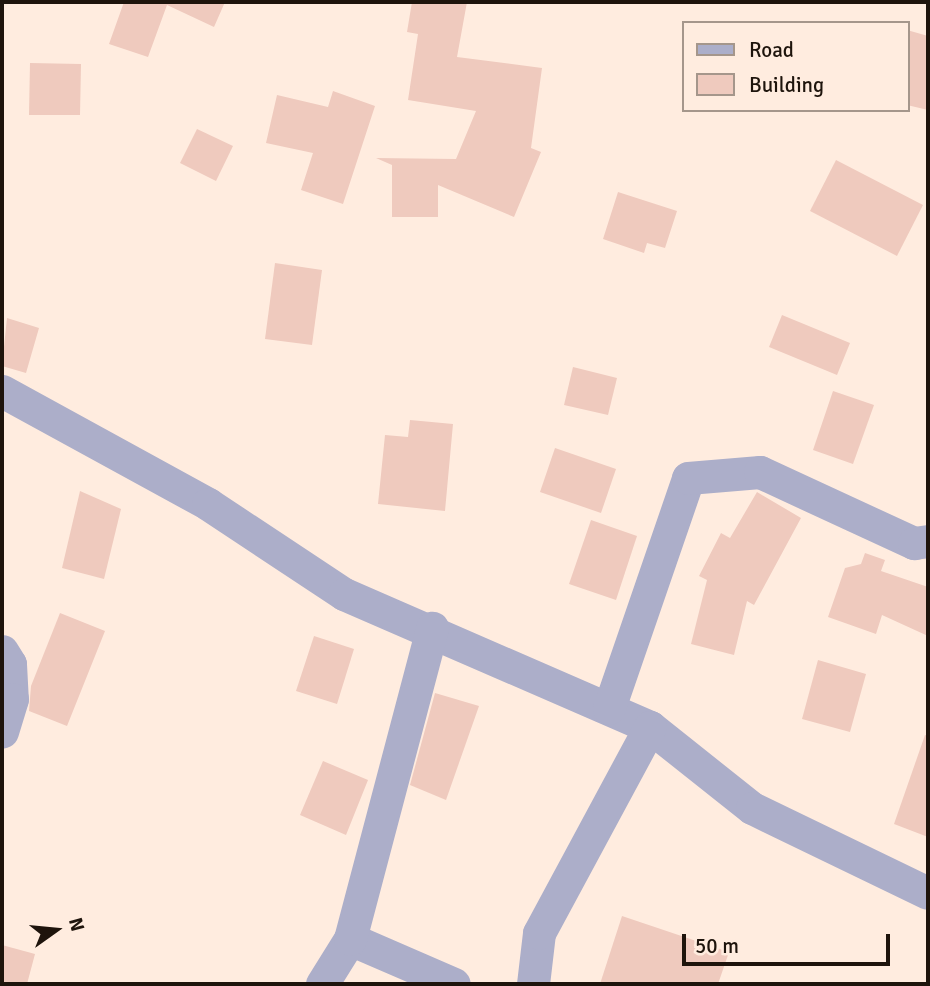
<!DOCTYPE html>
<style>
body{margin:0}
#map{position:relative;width:930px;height:986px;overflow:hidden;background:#ffecdf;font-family:Signika,sans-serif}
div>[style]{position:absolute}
.building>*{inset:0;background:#efcabe}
.minor>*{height:33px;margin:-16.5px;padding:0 16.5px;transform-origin:16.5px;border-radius:16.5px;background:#acaec9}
span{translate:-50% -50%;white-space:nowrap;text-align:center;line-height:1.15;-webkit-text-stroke:5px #ffecdf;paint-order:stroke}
.frame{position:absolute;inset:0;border:4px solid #1e140c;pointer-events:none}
.legend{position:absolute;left:682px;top:21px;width:228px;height:91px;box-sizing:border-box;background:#ffecdf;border:2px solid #a5968b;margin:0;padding:9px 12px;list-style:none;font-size:21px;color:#1e140c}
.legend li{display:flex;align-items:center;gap:14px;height:35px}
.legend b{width:35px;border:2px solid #a5968b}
.north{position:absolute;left:21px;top:895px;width:70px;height:70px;-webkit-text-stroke:5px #ffecdf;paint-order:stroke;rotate:75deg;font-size:19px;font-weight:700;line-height:28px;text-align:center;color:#1e140c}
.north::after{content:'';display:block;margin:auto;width:24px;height:32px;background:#1e140c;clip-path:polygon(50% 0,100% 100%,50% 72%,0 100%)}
.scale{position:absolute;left:682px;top:934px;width:208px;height:32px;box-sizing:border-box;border:4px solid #1e140c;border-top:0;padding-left:9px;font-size:21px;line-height:24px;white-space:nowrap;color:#1e140c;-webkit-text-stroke:5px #ffecdf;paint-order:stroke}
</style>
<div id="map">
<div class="building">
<i style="clip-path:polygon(124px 2px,225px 2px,214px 27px,167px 5px,148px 57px,109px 44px)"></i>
<i style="clip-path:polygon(412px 2px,467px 2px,457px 57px,542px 68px,531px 148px,541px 152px,514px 217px,438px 185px,438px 217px,392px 217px,392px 165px,376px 158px,456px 159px,476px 111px,408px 100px,418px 34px,407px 32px)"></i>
<i style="clip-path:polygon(907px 30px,928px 36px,928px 110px,907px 105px)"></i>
<i style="clip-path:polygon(30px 63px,81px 64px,80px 115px,29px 115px)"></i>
<i style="clip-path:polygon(333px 91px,375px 106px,343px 204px,301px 190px,313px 153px,266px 143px,277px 95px,328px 107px)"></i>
<i style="clip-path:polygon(197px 129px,233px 146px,216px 181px,180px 163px)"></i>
<i style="clip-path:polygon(836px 160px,923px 205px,897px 256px,810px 211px)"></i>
<i style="clip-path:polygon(618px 192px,677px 211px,665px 248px,647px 243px,644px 253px,603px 239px)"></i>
<i style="clip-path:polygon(275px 263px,322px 270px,312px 345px,265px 339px)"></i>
<i style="clip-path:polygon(782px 315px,850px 343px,837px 375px,769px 347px)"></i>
<i style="clip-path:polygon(7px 318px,39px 328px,26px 373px,2px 366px)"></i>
<i style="clip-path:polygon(573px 367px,617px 378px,608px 415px,564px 405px)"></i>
<i style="clip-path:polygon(833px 391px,874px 405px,853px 464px,813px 450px)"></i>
<i style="clip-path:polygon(410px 420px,453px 424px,445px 511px,378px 504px,385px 435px,408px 437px)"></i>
<i style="clip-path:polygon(555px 448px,616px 469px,601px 513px,540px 492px)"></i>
<i style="clip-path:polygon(80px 491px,121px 509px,104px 579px,62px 568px)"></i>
<i style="clip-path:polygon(757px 492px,801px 518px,754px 605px,747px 601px,734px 655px,691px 644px,707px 580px,699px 576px,721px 533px,730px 538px)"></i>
<i style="clip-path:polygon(591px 520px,637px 536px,616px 600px,569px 584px)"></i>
<i style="clip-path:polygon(865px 553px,885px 560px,881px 571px,928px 587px,928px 636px,882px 615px,876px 634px,828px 617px,845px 568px,861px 564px)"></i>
<i style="clip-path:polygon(60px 613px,105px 631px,67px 726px,29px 711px,31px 686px)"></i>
<i style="clip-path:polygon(314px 636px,354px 649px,337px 704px,296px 691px)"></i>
<i style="clip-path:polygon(818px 660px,866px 674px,850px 732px,802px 719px)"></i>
<i style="clip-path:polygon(435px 693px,479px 706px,446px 800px,410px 785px)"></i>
<i style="clip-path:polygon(925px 735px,928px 736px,928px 837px,894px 824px)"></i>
<i style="clip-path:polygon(323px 761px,368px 780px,346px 835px,300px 815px)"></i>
<i style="clip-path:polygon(622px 916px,729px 952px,718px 984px,600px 984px)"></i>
<i style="clip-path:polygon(2px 945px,35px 954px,27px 984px,2px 984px)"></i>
</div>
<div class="minor">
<i style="left:2px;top:391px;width:235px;rotate:28.7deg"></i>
<i style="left:208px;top:504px;width:163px;rotate:33.5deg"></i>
<i style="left:344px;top:594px;width:334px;rotate:23.5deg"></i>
<i style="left:650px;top:727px;width:130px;rotate:38.5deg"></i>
<i style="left:752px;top:808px;width:195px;rotate:25.8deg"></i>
<i style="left:2px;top:651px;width:15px;rotate:58deg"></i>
<i style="left:10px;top:664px;width:35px;rotate:87deg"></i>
<i style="left:12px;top:699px;width:34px;rotate:107deg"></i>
<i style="left:609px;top:708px;width:243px;rotate:-71deg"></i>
<i style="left:688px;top:478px;width:72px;rotate:-4.8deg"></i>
<i style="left:760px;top:472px;width:170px;rotate:24.8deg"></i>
<i style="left:914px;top:543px;width:14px;rotate:-8deg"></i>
<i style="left:350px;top:939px;width:113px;rotate:23.4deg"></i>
<i style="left:322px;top:984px;width:53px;rotate:-58.1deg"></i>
<i style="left:350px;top:939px;width:322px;rotate:-75.2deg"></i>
<i style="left:533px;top:984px;width:51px;rotate:-83.3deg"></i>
<i style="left:539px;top:933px;width:234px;rotate:-61.7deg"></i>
</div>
<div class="frame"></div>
<ul class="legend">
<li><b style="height:9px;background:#acaec9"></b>Road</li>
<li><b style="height:19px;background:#efcabe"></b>Building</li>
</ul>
<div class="north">N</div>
<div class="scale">50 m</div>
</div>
